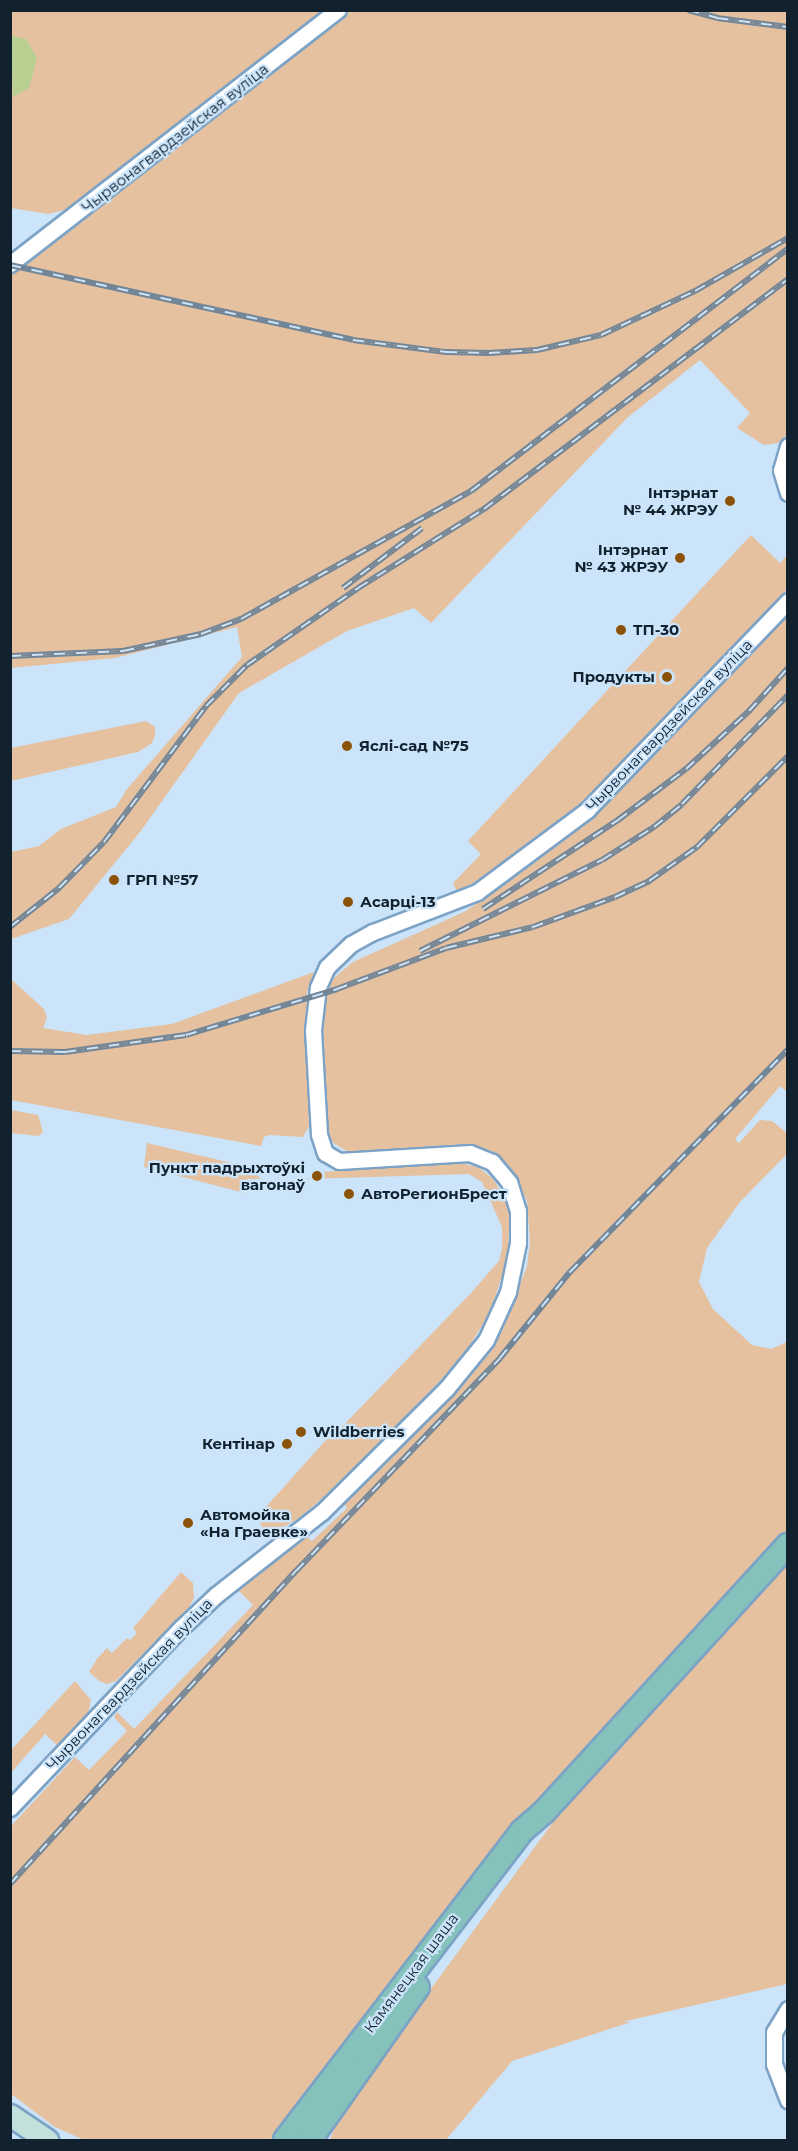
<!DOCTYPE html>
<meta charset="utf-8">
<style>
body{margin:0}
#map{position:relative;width:798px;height:2151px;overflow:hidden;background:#cbe4f9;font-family:Montserrat,sans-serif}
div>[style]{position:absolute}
.green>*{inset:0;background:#e5c1a0}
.water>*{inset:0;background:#b8cf91}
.roads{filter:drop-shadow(2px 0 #7ca3c5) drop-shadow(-2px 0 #7ca3c5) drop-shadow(0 2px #7ca3c5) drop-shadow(0 -2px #7ca3c5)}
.minor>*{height:15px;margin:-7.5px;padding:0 7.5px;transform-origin:7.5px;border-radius:7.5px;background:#fff}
.secondary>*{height:21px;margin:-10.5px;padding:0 10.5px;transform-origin:10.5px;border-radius:10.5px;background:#c2e1dd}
.primary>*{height:22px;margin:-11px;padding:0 11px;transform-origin:11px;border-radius:11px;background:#85c2bb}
.rail>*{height:6px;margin-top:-3px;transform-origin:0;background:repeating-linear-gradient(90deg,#cbe4f9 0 11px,#728697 0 22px);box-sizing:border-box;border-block:2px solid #728697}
.dots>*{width:16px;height:16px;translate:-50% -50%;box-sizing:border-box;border:3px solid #cbe4f9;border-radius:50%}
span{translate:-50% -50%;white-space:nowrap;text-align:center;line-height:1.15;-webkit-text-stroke:4.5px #cbe4f9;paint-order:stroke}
.street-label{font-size:15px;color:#12212e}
.poi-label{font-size:15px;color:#12212e;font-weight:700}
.right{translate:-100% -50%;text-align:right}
.left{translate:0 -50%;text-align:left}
.frame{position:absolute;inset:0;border:12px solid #12212e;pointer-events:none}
</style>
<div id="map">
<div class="green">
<i style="clip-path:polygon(11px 11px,327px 11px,72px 208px,48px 214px,11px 208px)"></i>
<i style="clip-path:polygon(351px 11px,787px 11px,787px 435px,778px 443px,764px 445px,737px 428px,750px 413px,700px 360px,627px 418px,431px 623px,414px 608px,347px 631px,239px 693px,140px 832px,69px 919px,11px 939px,11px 852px,39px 846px,61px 829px,116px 807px,127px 789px,242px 657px,237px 627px,115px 658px,11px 668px,11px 275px)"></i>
<i style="clip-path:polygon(751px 535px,780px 563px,787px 555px,787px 588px,783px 595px,589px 797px,496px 870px,457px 892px,453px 883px,481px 854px,468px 841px)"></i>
<i style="clip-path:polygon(787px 616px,787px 1092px,780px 1086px,735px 1139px,739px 1143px,760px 1120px,772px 1121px,787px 1133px,787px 1154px,740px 1202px,707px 1248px,699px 1282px,713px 1309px,752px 1345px,771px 1349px,787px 1342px,787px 1531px,526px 1815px,270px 2140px,84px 2140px,55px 2127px,11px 2094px,11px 1826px,75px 1757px,89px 1770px,127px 1731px,114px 1717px,117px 1712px,134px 1729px,253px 1605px,236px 1588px,307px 1537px,312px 1541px,347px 1508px,344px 1504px,462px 1387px,503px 1329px,527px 1266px,530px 1242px,527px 1201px,512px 1171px,491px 1151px,466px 1144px,348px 1152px,332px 1142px,327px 1126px,321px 1026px,329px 982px,353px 962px,466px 911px,582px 825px,629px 782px)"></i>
<i style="clip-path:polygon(146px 721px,155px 727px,155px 736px,152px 743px,138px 752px,11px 781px,11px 748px)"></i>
<i style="clip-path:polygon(314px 972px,307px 992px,309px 1126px,303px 1137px,269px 1135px,264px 1137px,261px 1146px,11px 1100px,11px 979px,44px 1009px,47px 1018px,43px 1028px,87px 1035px,172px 1024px)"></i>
<i style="clip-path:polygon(11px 1110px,38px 1115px,43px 1132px,39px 1136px,11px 1133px)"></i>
<i style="clip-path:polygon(147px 1143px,249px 1167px,261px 1179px,247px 1179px,245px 1193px,144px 1167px)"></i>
<i style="clip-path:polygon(460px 1163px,478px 1167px,492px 1178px,503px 1194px,510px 1216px,507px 1261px,489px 1315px,466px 1351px,432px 1390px,328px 1493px,298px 1519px,276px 1531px,265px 1532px,259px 1521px,265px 1508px,333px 1432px,336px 1433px,471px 1293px,499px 1261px,502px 1248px,502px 1227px,482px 1182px,469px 1174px,306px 1179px,322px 1172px)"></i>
<i style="clip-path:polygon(787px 1559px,787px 1984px,622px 2022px,631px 2022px,512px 2061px,446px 2140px,330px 2140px,340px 2113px,567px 1803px)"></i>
<i style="clip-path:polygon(181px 1572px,193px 1583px,194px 1598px,188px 1609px,116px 1681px,107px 1684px,99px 1681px,89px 1672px,97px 1659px,107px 1648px,112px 1653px,127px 1638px,130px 1640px,137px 1633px,133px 1628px)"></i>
<i style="clip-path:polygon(75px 1681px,91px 1700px,88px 1713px,58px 1746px,45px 1734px,11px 1773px,11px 1750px)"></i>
</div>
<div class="water">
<i style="clip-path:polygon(10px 35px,26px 39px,37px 58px,29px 88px,13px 97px)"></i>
</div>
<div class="roads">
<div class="minor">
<i style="left:10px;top:264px;width:415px;rotate:-37.8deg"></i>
<i style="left:788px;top:446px;width:25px;rotate:106deg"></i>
<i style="left:781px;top:470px;width:24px;rotate:73deg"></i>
<i style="left:10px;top:1808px;width:248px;rotate:-46.5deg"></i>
<i style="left:181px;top:1628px;width:48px;rotate:-43.3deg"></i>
<i style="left:216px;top:1595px;width:135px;rotate:-38.1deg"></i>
<i style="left:322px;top:1512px;width:175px;rotate:-44.8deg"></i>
<i style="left:446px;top:1389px;width:63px;rotate:-50.8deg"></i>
<i style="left:486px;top:1340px;width:53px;rotate:-65.4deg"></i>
<i style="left:508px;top:1292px;width:50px;rotate:-78.5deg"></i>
<i style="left:518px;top:1243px;width:32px;rotate:-90deg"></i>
<i style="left:518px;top:1211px;width:30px;rotate:-107deg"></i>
<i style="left:509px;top:1182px;width:26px;rotate:-130deg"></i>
<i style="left:492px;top:1162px;width:24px;rotate:-158deg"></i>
<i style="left:470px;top:1153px;width:131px;rotate:176.5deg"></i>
<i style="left:339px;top:1161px;width:16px;rotate:-150deg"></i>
<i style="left:325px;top:1153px;width:20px;rotate:-108deg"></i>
<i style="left:319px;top:1134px;width:104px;rotate:-93.3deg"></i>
<i style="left:313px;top:1030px;width:43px;rotate:-83.4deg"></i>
<i style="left:318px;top:987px;width:22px;rotate:-66deg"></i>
<i style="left:327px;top:967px;width:33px;rotate:-44deg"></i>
<i style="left:351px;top:944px;width:25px;rotate:-29deg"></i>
<i style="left:373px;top:932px;width:111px;rotate:-21deg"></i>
<i style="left:477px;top:892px;width:137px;rotate:-36.7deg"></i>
<i style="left:587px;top:810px;width:290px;rotate:-46.1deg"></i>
<i style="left:788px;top:2009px;width:27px;rotate:121deg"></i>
<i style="left:774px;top:2032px;width:32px;rotate:90deg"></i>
<i style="left:774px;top:2064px;width:39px;rotate:69deg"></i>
</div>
<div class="secondary">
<i style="left:10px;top:2115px;width:45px;rotate:34deg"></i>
</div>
<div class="primary">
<i style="left:285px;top:2140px;width:389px;rotate:-52.5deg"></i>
<i style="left:522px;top:1831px;width:29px;rotate:-41deg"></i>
<i style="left:544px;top:1812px;width:362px;rotate:-47.6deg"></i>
<i style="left:310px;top:2140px;width:187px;rotate:-54.8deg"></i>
</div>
</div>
<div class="rail">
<i style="left:688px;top:10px;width:30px;rotate:15deg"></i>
<i style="left:717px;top:18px;width:72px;rotate:7.2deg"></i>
<i style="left:10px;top:265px;width:351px;rotate:12.3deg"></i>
<i style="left:353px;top:340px;width:94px;rotate:7.4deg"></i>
<i style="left:446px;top:352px;width:43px;rotate:1.3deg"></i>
<i style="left:489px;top:353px;width:48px;rotate:-3.6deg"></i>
<i style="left:537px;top:350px;width:66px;rotate:-13.2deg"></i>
<i style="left:601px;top:335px;width:104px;rotate:-25.1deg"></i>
<i style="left:695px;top:291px;width:107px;rotate:-29.7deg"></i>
<i style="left:343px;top:588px;width:99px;rotate:-37.2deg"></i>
<i style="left:10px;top:656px;width:113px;rotate:-2.5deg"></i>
<i style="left:123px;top:651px;width:80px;rotate:-12.3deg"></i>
<i style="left:201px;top:634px;width:43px;rotate:-20.6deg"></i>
<i style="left:241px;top:619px;width:263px;rotate:-29.1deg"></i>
<i style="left:471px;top:491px;width:399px;rotate:-37.4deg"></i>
<i style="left:483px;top:909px;width:162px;rotate:-33.4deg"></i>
<i style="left:618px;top:820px;width:85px;rotate:-36.9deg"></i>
<i style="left:686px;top:769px;width:86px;rotate:-42.6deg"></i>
<i style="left:749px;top:711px;width:58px;rotate:-47.8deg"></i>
<i style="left:10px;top:927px;width:63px;rotate:-38.5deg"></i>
<i style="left:59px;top:888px;width:64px;rotate:-45.6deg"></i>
<i style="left:104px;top:842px;width:170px;rotate:-53.1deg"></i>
<i style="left:206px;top:706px;width:58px;rotate:-45deg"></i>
<i style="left:247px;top:665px;width:135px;rotate:-34.7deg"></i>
<i style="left:358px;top:588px;width:149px;rotate:-32.1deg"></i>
<i style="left:484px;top:509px;width:381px;rotate:-37.1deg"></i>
<i style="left:420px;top:951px;width:203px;rotate:-26.6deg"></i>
<i style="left:602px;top:860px;width:62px;rotate:-32.4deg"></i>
<i style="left:654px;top:827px;width:36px;rotate:-39deg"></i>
<i style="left:682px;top:804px;width:152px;rotate:-45.8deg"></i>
<i style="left:10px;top:1051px;width:55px;rotate:1deg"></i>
<i style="left:65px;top:1052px;width:122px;rotate:-8deg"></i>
<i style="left:186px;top:1035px;width:158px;rotate:-16.9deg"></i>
<i style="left:337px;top:989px;width:116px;rotate:-20.6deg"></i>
<i style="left:446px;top:948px;width:89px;rotate:-13.6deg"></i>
<i style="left:533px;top:927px;width:87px;rotate:-20.1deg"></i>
<i style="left:615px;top:897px;width:38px;rotate:-25deg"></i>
<i style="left:649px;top:881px;width:59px;rotate:-35.3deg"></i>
<i style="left:697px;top:847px;width:129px;rotate:-45deg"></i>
<i style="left:10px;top:1884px;width:424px;rotate:-47.6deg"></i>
<i style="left:296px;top:1571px;width:295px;rotate:-46.2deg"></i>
<i style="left:500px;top:1358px;width:111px;rotate:-50.9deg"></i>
<i style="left:570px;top:1272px;width:312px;rotate:-45.6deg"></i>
</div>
<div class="dots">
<i style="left:730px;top:501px;background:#8b5309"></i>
<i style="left:680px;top:558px;background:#8b5309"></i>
<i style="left:621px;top:630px;background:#8b5309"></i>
<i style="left:667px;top:677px;background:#8b5309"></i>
<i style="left:347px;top:746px;background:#8b5309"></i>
<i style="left:114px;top:880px;background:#8b5309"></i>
<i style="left:348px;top:902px;background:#8b5309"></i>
<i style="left:317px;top:1176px;background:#8b5309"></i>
<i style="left:349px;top:1194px;background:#8b5309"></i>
<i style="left:301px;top:1432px;background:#8b5309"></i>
<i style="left:287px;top:1444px;background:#8b5309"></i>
<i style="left:188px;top:1523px;background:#8b5309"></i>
</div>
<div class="street-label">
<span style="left:175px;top:138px;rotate:-38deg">Чырвонагвардзейская вуліца</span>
<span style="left:669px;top:725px;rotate:-46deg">Чырвонагвардзейская вуліца</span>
<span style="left:129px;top:1684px;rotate:-46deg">Чырвонагвардзейская вуліца</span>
<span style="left:411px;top:1973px;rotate:-53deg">Камянецкая шаша</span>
</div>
<div class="poi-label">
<span class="right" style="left:718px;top:501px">Інтэрнат<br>№ 44 ЖРЭУ</span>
<span class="right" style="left:668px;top:558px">Інтэрнат<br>№ 43 ЖРЭУ</span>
<span class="left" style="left:633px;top:630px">ТП-30</span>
<span class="right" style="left:655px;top:677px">Продукты</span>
<span class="left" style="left:359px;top:746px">Яслі-сад №75</span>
<span class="left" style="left:126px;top:880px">ГРП №57</span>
<span class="left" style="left:360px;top:902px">Асарці-13</span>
<span class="right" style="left:305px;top:1176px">Пункт падрыхтоўкі<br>вагонаў</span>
<span class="left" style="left:361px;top:1194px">АвтоРегионБрест</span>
<span class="left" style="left:313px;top:1432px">Wildberries</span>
<span class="right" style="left:275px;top:1444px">Кентінар</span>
<span class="left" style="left:200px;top:1523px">Автомойка<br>«На Граевке»</span>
</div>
<div class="frame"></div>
</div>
